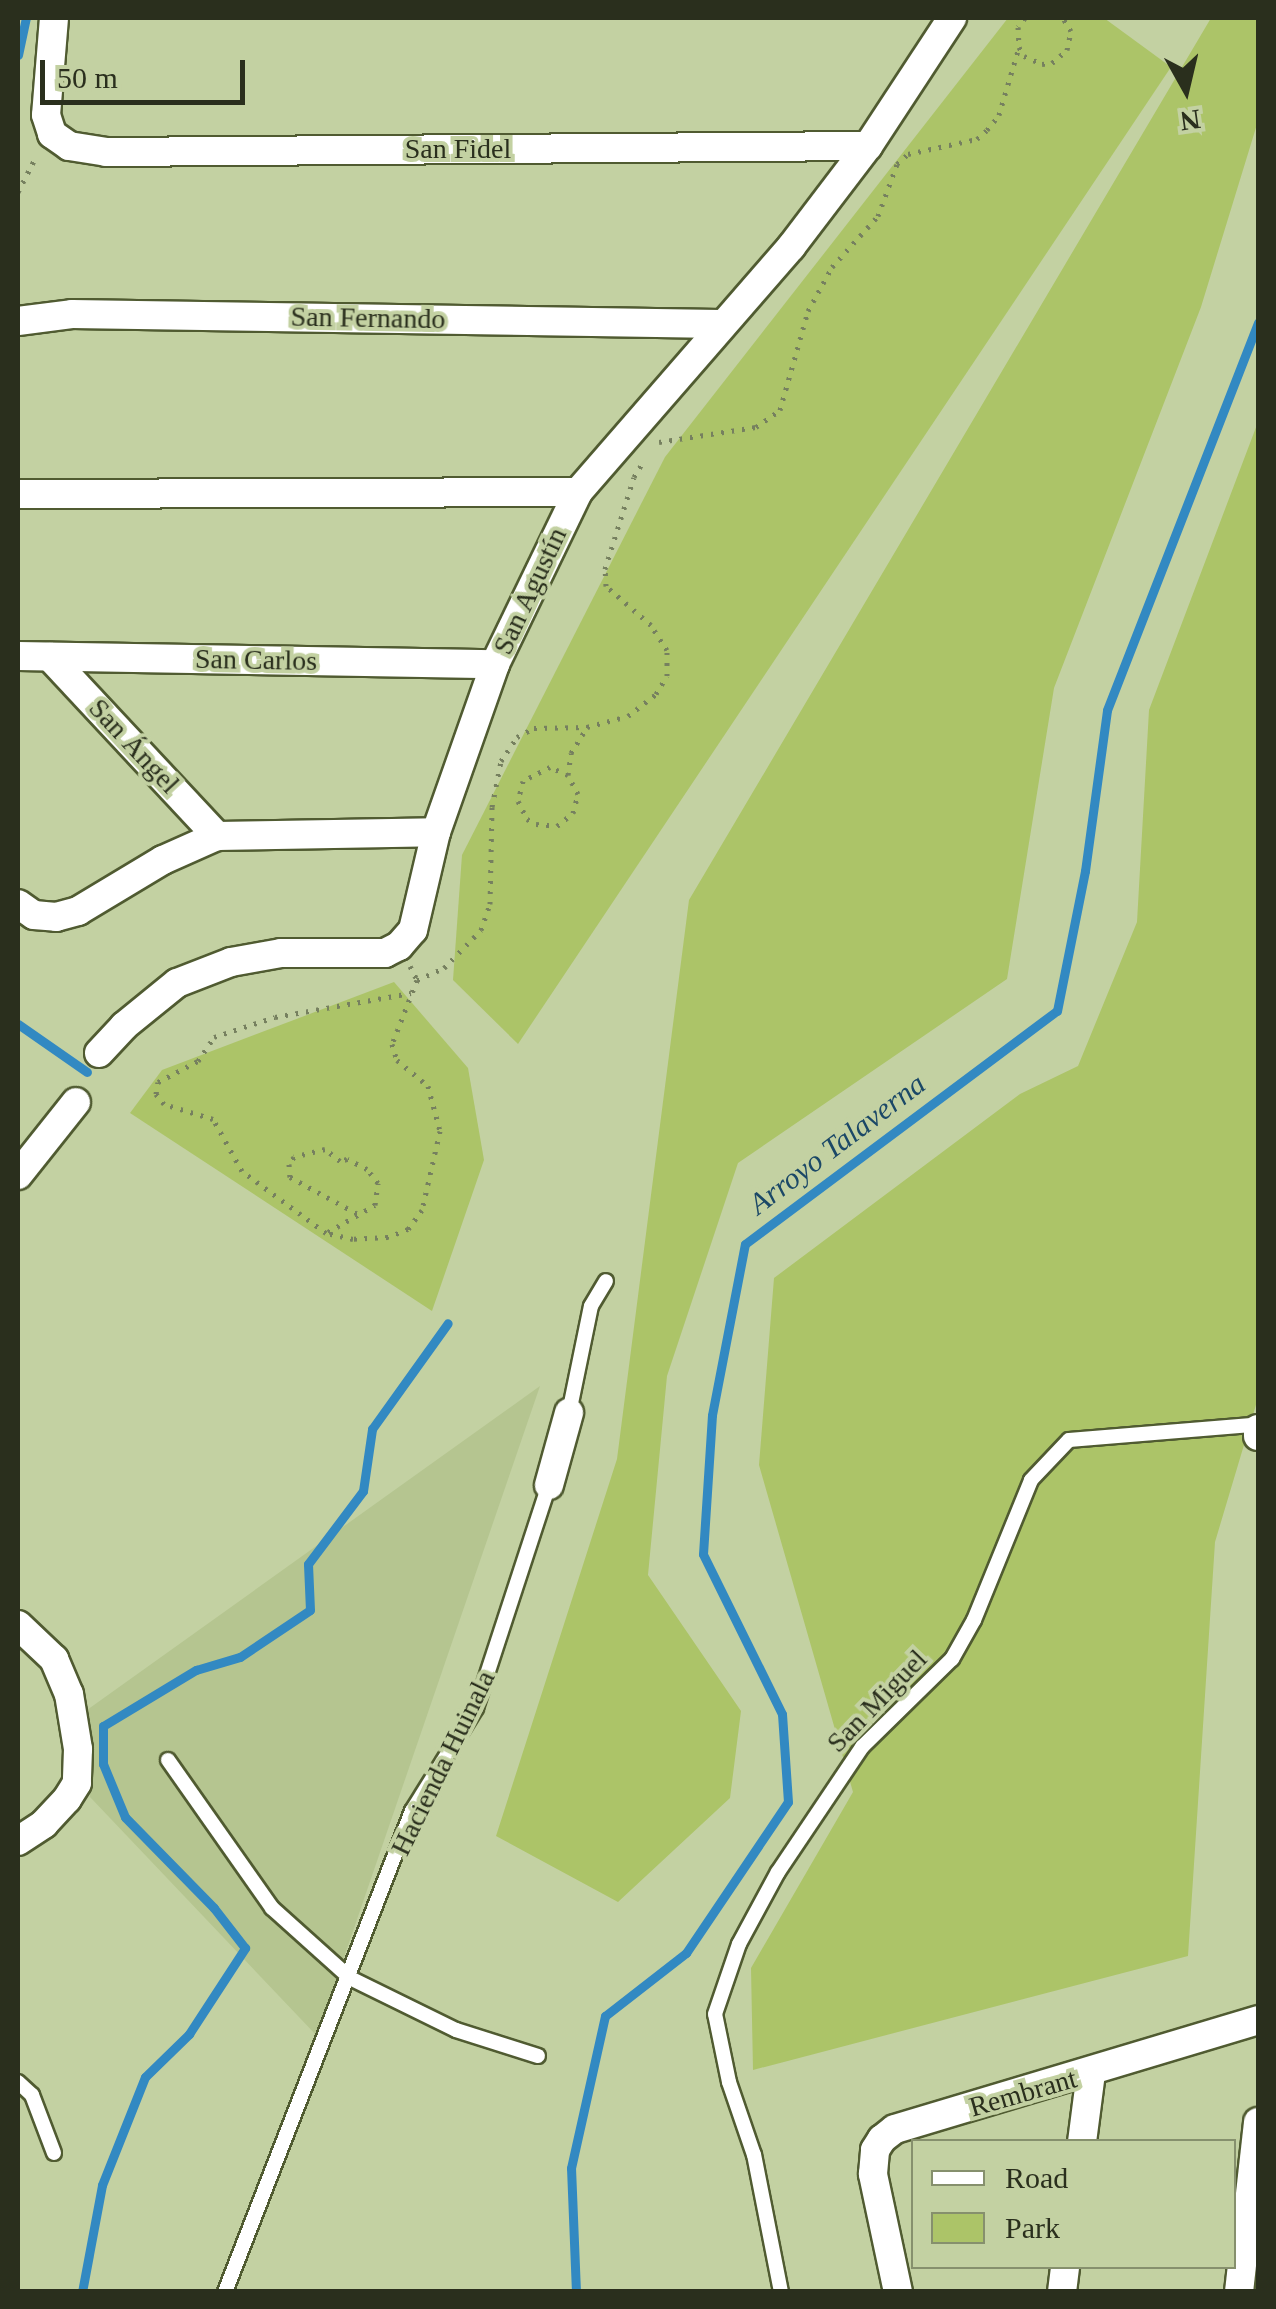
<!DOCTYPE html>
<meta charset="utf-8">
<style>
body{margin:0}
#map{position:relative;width:1276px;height:2309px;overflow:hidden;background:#c3d1a2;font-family:Georgia,serif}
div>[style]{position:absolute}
.built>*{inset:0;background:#b5c590}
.green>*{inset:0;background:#acc468}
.stream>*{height:9px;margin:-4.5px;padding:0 4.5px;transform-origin:4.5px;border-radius:4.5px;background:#3289c2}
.path>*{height:5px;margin-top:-2.5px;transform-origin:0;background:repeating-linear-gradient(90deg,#76805f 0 2.5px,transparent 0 10.5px)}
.roads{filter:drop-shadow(2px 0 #505b31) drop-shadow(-2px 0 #505b31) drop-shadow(0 2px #505b31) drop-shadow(0 -2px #505b31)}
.lane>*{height:14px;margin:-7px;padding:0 7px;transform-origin:7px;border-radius:7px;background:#fff}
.street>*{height:28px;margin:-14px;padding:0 14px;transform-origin:14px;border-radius:14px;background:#fff}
span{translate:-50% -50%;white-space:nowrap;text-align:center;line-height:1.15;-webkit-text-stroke:8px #c3d1a2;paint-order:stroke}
.street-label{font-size:28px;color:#2a2f1d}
.water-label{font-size:30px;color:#1b4867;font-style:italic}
.frame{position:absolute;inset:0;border:20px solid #2a2f1d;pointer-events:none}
.legend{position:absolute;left:911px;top:2139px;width:325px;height:130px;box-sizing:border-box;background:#c3d1a2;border:2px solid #86906d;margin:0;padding:12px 18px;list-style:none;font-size:30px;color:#2a2f1d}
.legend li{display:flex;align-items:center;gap:20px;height:50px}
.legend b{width:50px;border:2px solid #86906d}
.north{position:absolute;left:1136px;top:40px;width:100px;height:100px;-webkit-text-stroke:8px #c3d1a2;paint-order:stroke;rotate:172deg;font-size:28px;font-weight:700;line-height:40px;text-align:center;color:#2a2f1d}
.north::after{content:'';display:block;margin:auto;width:35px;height:45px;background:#2a2f1d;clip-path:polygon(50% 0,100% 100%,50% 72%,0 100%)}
.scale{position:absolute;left:40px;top:60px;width:205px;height:45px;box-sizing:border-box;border:5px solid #2a2f1d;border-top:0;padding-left:12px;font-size:30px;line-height:35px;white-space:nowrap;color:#2a2f1d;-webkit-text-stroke:8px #c3d1a2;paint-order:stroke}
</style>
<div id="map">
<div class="built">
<i style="clip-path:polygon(540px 1386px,317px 2036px,90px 1797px,87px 1710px)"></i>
</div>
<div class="green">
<i style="clip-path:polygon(1008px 18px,1104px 18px,1171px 67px,518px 1044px,453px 980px,462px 855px,665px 457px)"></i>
<i style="clip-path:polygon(1211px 18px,1258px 18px,1258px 121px,1201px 307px,1054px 688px,1007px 979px,738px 1163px,667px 1376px,648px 1575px,741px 1711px,730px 1798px,618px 1902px,496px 1836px,617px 1459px,689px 900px)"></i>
<i style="clip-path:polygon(1258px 422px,1258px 1398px,1215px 1542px,1188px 1956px,753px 2070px,751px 1968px,853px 1792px,759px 1465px,774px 1278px,1020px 1094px,1078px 1066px,1137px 922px,1149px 710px)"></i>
<i style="clip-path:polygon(394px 982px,468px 1068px,484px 1160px,432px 1311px,130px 1113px,162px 1070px)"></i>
</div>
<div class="stream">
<i style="left:18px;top:55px;width:38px;rotate:-78deg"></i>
<i style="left:18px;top:1024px;width:84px;rotate:34.8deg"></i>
<i style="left:82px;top:2292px;width:109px;rotate:-79.4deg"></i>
<i style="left:102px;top:2185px;width:116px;rotate:-68.3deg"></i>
<i style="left:145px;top:2077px;width:62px;rotate:-44.3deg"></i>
<i style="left:189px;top:2034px;width:103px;rotate:-56.9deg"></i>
<i style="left:245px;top:1948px;width:51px;rotate:-127.8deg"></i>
<i style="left:214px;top:1908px;width:127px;rotate:-134.4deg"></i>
<i style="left:125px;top:1817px;width:57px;rotate:-112.5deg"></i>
<i style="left:103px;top:1764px;width:38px;rotate:-90deg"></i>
<i style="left:103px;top:1726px;width:109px;rotate:-31.1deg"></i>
<i style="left:196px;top:1670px;width:46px;rotate:-16.5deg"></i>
<i style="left:240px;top:1657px;width:84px;rotate:-33.9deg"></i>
<i style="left:310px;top:1610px;width:46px;rotate:-92.5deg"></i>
<i style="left:308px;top:1564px;width:91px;rotate:-53deg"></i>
<i style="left:363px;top:1491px;width:63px;rotate:-81.7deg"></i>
<i style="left:372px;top:1429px;width:130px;rotate:-54.4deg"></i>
<i style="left:576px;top:2292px;width:124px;rotate:-92.3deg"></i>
<i style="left:571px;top:2168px;width:156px;rotate:-77.4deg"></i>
<i style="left:605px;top:2016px;width:103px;rotate:-37.9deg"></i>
<i style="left:686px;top:1953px;width:182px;rotate:-56deg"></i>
<i style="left:788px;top:1802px;width:88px;rotate:-93.9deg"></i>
<i style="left:782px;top:1714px;width:178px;rotate:-116.3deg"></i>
<i style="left:703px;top:1554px;width:139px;rotate:-86.3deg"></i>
<i style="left:712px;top:1415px;width:174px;rotate:-79.1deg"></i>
<i style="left:745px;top:1244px;width:389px;rotate:-36.8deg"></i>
<i style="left:1057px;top:1011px;width:143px;rotate:-78.7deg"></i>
<i style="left:1085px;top:871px;width:162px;rotate:-82.2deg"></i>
<i style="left:1107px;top:710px;width:416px;rotate:-68.7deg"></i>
</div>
<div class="path">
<i style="left:1025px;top:18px;width:11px;rotate:128deg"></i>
<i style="left:1018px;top:27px;width:20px;rotate:87deg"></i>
<i style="left:1019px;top:47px;width:10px;rotate:61deg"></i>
<i style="left:1024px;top:56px;width:20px;rotate:24deg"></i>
<i style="left:1042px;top:64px;width:10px;rotate:-6deg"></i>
<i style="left:1052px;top:63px;width:20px;rotate:-41deg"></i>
<i style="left:1067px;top:50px;width:19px;rotate:-78deg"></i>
<i style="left:1071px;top:31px;width:15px;rotate:-122deg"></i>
<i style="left:18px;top:192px;width:39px;rotate:-63deg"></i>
<i style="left:659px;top:442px;width:98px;rotate:-8.8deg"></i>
<i style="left:756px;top:427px;width:29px;rotate:-35deg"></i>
<i style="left:780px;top:410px;width:103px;rotate:-74.2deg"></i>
<i style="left:808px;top:311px;width:50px;rotate:-61.4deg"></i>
<i style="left:832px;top:267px;width:69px;rotate:-48deg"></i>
<i style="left:878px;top:216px;width:55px;rotate:-69.9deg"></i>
<i style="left:897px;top:164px;width:15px;rotate:-42deg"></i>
<i style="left:908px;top:154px;width:71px;rotate:-12.3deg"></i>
<i style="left:977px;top:139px;width:13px;rotate:-42deg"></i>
<i style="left:987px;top:130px;width:19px;rotate:-51deg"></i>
<i style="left:999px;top:115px;width:71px;rotate:-73.6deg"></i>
<i style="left:568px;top:775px;width:20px;rotate:-156deg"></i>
<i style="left:550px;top:767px;width:30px;rotate:153deg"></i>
<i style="left:523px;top:781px;width:21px;rotate:104deg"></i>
<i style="left:518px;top:801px;width:20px;rotate:63deg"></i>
<i style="left:527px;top:819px;width:10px;rotate:29deg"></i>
<i style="left:536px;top:824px;width:21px;rotate:5deg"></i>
<i style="left:557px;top:826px;width:21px;rotate:-39deg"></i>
<i style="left:573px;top:813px;width:20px;rotate:-75deg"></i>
<i style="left:578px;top:794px;width:21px;rotate:-118deg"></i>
<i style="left:568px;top:775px;width:22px;rotate:-82deg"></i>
<i style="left:571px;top:753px;width:31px;rotate:-58deg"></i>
<i style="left:410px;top:966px;width:16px;rotate:63deg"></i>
<i style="left:417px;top:980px;width:69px;rotate:111.3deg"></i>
<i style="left:392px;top:1044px;width:17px;rotate:73deg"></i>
<i style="left:397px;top:1060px;width:40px;rotate:40deg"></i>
<i style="left:428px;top:1086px;width:47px;rotate:75.1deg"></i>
<i style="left:440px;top:1131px;width:81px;rotate:102.8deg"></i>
<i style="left:422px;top:1210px;width:24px;rotate:126deg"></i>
<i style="left:408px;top:1229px;width:22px;rotate:158deg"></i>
<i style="left:388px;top:1237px;width:35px;rotate:177deg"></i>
<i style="left:353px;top:1239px;width:28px;rotate:-167deg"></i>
<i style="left:326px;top:1233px;width:104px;rotate:-143.6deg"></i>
<i style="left:242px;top:1171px;width:60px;rotate:-119.1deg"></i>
<i style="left:213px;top:1119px;width:51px;rotate:-163deg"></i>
<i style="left:164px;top:1104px;width:13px;rotate:-129deg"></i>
<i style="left:156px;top:1094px;width:12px;rotate:-81deg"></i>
<i style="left:158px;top:1082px;width:45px;rotate:-27.7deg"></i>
<i style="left:198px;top:1061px;width:29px;rotate:-56deg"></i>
<i style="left:214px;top:1037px;width:64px;rotate:-18.2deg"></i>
<i style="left:275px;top:1017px;width:138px;rotate:-10deg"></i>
<i style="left:417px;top:980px;width:30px;rotate:-24deg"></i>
<i style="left:444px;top:968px;width:53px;rotate:-45.8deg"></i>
<i style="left:481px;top:930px;width:28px;rotate:-71deg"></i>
<i style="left:490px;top:904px;width:97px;rotate:-88.8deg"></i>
<i style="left:492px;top:807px;width:47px;rotate:-78.9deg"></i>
<i style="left:501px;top:761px;width:29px;rotate:-56deg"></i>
<i style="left:517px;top:737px;width:19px;rotate:-28deg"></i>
<i style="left:534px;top:728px;width:53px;rotate:-1.1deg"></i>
<i style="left:587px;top:727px;width:42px;rotate:-15deg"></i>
<i style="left:628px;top:716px;width:36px;rotate:-38deg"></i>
<i style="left:656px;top:694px;width:21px;rotate:-59deg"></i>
<i style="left:667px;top:676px;width:26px;rotate:-90deg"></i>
<i style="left:667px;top:650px;width:30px;rotate:-123deg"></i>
<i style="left:651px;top:625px;width:60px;rotate:-139.1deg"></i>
<i style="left:606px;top:586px;width:17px;rotate:-93deg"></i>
<i style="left:605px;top:569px;width:96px;rotate:-72.5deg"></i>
<i style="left:634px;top:477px;width:17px;rotate:-59deg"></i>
<i style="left:328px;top:1232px;width:54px;rotate:-29.9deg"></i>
<i style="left:375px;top:1205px;width:22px;rotate:-82deg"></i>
<i style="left:378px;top:1183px;width:18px;rotate:-128deg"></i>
<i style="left:367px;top:1169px;width:22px;rotate:-153deg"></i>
<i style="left:347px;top:1159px;width:7px;rotate:164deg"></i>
<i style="left:340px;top:1161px;width:19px;rotate:-141deg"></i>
<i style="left:325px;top:1149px;width:32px;rotate:166deg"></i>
<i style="left:294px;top:1157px;width:9px;rotate:126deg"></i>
<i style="left:289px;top:1164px;width:13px;rotate:86deg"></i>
<i style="left:290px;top:1177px;width:77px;rotate:28.6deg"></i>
</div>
<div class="roads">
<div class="lane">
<i style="left:569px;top:1413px;width:109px;rotate:-78.4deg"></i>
<i style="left:591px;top:1306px;width:29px;rotate:-59deg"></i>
<i style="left:168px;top:1760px;width:181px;rotate:54.9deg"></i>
<i style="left:272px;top:1908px;width:105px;rotate:41.9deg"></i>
<i style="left:350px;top:1978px;width:118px;rotate:26.1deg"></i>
<i style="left:456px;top:2030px;width:86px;rotate:17.6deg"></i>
<i style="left:18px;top:2082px;width:19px;rotate:43deg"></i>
<i style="left:32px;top:2095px;width:62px;rotate:69.2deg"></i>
<i style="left:225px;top:2292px;width:516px;rotate:-68.76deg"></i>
<i style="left:412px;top:1811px;width:121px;rotate:-58.1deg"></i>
<i style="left:476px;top:1708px;width:235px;rotate:-71.9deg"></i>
<i style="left:781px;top:2292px;width:140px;rotate:-101.1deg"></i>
<i style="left:754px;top:2155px;width:77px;rotate:-108.9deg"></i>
<i style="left:729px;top:2082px;width:69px;rotate:-101.6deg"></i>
<i style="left:715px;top:2014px;width:74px;rotate:-71.1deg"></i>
<i style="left:739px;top:1944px;width:82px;rotate:-61.6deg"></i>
<i style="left:778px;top:1872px;width:151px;rotate:-56.1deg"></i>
<i style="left:862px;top:1747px;width:126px;rotate:-44.4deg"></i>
<i style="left:952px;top:1659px;width:45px;rotate:-60.6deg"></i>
<i style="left:974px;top:1620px;width:151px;rotate:-67.8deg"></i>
<i style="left:1031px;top:1480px;width:55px;rotate:-46.5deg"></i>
<i style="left:1069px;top:1440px;width:183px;rotate:-4.7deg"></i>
</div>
<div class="street">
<i style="left:54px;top:18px;width:97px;rotate:94.7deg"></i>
<i style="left:46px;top:115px;width:20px;rotate:72deg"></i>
<i style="left:52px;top:134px;width:21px;rotate:35deg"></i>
<i style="left:69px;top:146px;width:37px;rotate:9deg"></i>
<i style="left:106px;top:152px;width:762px;rotate:-0.45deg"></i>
<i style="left:18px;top:321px;width:54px;rotate:-7.4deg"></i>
<i style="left:72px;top:314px;width:648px;rotate:0.88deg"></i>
<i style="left:18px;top:494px;width:560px;rotate:-0.2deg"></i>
<i style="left:18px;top:656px;width:477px;rotate:1deg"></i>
<i style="left:50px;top:657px;width:245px;rotate:47deg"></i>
<i style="left:18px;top:904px;width:19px;rotate:35deg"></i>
<i style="left:34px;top:915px;width:22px;rotate:5deg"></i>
<i style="left:56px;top:917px;width:23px;rotate:-15deg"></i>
<i style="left:78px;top:911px;width:99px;rotate:-31deg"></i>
<i style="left:163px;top:860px;width:59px;rotate:-24deg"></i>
<i style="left:217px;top:836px;width:219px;rotate:-1deg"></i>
<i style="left:99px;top:1053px;width:37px;rotate:-47deg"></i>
<i style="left:124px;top:1026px;width:68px;rotate:-39.1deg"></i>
<i style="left:177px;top:983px;width:58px;rotate:-21.3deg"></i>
<i style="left:231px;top:962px;width:51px;rotate:-10.2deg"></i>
<i style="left:281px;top:953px;width:104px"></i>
<i style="left:385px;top:953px;width:16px;rotate:-27deg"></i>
<i style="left:399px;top:946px;width:21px;rotate:-49deg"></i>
<i style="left:413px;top:930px;width:101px;rotate:-76.8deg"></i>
<i style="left:436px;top:832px;width:178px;rotate:-70.6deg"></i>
<i style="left:495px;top:664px;width:191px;rotate:-64.2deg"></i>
<i style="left:578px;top:492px;width:325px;rotate:-49deg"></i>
<i style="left:791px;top:247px;width:127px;rotate:-52.7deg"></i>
<i style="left:868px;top:146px;width:153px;rotate:-56.7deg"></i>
<i style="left:18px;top:1175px;width:93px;rotate:-51.5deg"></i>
<i style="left:1258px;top:1429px;width:7px;rotate:90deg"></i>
<i style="left:549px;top:1485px;width:75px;rotate:-74.5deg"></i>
<i style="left:18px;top:1625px;width:50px;rotate:43.4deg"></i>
<i style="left:54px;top:1659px;width:38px;rotate:67deg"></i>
<i style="left:69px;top:1694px;width:56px;rotate:80.7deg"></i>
<i style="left:78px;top:1749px;width:34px;rotate:92deg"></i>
<i style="left:77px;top:1783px;width:19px;rotate:122deg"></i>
<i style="left:67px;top:1799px;width:34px;rotate:133deg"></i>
<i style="left:44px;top:1824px;width:31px;rotate:147deg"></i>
<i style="left:1082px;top:2142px;width:70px;rotate:-82.6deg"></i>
<i style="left:898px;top:2292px;width:121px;rotate:-102deg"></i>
<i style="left:873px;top:2174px;width:24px;rotate:-85deg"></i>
<i style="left:875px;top:2150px;width:13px;rotate:-58deg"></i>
<i style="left:882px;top:2139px;width:16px;rotate:-38deg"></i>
<i style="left:895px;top:2129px;width:379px;rotate:-16.7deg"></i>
<i style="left:1062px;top:2292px;width:26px;rotate:-83deg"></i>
<i style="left:1239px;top:2292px;width:171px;rotate:-83.6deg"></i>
</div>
</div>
<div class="street-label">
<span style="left:458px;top:149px">San Fidel</span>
<span style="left:368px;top:318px;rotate:1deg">San Fernando</span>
<span style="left:530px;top:591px;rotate:-65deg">San Agustín</span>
<span style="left:256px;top:660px;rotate:1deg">San Carlos</span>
<span style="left:134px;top:746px;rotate:47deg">San Ángel</span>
<span style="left:877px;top:1701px;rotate:-46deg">San Miguel</span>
<span style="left:443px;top:1763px;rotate:-64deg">Hacienda Huinala</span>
<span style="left:1023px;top:2093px;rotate:-16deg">Rembrant</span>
</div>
<div class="water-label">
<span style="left:837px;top:1144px;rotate:-37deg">Arroyo Talaverna</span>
</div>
<div class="frame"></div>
<ul class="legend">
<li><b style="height:12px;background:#fff"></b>Road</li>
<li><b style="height:28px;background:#acc468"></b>Park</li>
</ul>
<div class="north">N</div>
<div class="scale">50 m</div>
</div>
